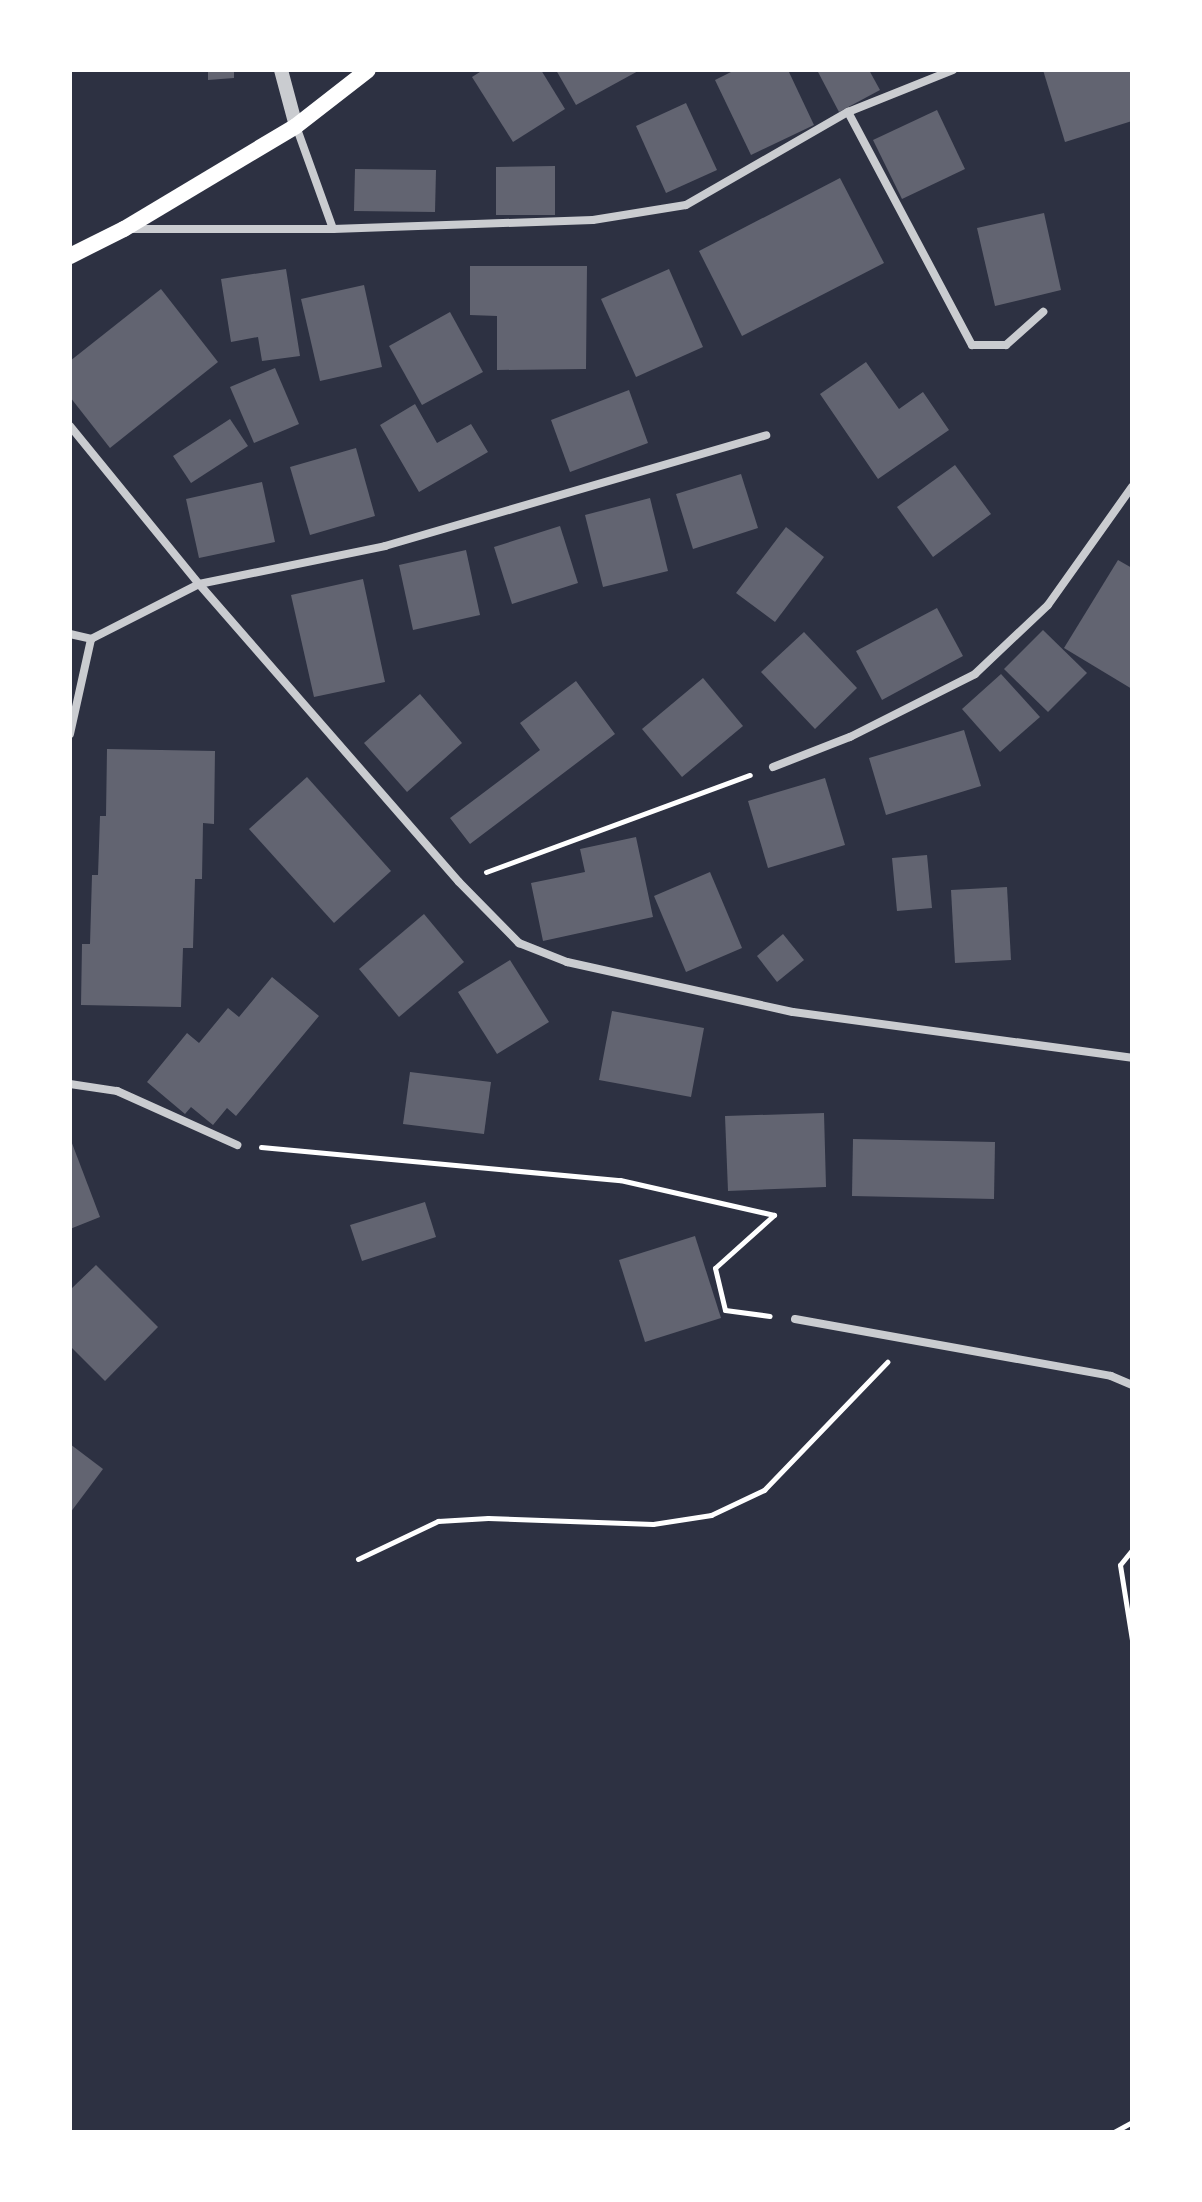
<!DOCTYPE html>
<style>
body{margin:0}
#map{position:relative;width:1202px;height:2202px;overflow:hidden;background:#2d3142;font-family:Montserrat,sans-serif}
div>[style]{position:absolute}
.building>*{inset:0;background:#626471}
.path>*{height:5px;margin:-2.5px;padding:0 2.5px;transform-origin:2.5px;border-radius:2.5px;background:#fff}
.minor>*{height:8px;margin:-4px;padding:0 4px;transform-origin:4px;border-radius:4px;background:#caccd0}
.tertiary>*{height:14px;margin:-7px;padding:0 7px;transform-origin:7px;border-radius:7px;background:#caccd0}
.secondary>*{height:16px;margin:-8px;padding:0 8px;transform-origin:8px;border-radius:8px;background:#fff}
span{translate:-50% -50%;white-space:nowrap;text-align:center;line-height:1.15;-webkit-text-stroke:6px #fff;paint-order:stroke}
.frame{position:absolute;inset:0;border:72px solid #fff;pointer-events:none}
</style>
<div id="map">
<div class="building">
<i style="clip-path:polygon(208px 70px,234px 70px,234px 78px,208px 80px)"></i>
<i style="clip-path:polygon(483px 70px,541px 70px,565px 109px,513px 142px,472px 77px)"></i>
<i style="clip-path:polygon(556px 70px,640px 70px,576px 105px)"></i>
<i style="clip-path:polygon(735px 70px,788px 70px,814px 125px,751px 155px,715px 80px)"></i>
<i style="clip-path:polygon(817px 70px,869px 70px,880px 90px,839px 112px)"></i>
<i style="clip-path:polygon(1043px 70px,1132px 70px,1132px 121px,1065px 142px)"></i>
<i style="clip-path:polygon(686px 103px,717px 170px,666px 193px,636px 126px)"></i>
<i style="clip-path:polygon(937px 110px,965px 169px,902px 199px,873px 140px)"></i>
<i style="clip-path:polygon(555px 166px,555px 215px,496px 215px,496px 167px)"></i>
<i style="clip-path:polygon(355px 169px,436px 170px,435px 212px,354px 211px)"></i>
<i style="clip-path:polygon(840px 178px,884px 263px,742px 336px,699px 251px)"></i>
<i style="clip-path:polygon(1044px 213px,1061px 290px,995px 306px,977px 228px)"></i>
<i style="clip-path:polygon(470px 266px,587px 266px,586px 369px,497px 370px,497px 316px,470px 315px)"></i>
<i style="clip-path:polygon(286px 269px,300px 356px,262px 361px,258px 337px,231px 342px,221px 279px)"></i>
<i style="clip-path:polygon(669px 269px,703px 347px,636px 377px,601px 299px)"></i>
<i style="clip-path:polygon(364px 285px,382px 367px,320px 381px,301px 299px)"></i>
<i style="clip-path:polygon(161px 289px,218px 362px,110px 448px,70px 397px,70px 361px)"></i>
<i style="clip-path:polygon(450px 312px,483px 372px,422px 405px,389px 346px)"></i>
<i style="clip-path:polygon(866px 362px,899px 409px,923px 392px,949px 430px,878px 479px,820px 394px)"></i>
<i style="clip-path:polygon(275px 368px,299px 424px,254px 443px,230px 387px)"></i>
<i style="clip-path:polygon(629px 390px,648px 443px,570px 472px,551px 420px)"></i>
<i style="clip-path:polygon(415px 404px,437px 443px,471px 424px,488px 452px,419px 492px,380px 425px)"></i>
<i style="clip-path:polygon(230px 419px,248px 446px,191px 483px,173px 456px)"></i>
<i style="clip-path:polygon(356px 448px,375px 516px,310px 535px,290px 467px)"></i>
<i style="clip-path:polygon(955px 465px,991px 514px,933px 557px,897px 507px)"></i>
<i style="clip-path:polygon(741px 474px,758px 528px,693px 549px,676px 494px)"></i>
<i style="clip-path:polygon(262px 482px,275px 542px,199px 558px,186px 499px)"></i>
<i style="clip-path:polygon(650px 498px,668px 571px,603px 587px,585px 515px)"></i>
<i style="clip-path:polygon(560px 526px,578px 583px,512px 604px,494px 547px)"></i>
<i style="clip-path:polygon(786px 527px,824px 557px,775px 622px,736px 593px)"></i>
<i style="clip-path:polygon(466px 550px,480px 615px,413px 630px,399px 565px)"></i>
<i style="clip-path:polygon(1118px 560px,1132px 568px,1132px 689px,1064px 648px)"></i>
<i style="clip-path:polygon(363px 579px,385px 682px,314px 697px,291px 595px)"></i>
<i style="clip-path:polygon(937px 608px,963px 656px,882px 700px,856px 651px)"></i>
<i style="clip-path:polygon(1043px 630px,1087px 673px,1048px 712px,1004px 669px)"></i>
<i style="clip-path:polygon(804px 632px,857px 688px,815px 729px,761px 672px)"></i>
<i style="clip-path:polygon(1001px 674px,1040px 717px,1000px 752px,962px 709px)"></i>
<i style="clip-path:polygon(703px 678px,743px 726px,682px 777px,642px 729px)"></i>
<i style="clip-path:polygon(576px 681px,615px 734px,470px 844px,450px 818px,540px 750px,520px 723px)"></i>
<i style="clip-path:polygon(420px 694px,462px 743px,407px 792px,364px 743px)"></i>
<i style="clip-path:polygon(964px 730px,981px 786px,886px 815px,869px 758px)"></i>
<i style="clip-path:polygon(107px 749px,215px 751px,214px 824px,203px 823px,202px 879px,195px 879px,193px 948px,183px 948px,181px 1007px,81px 1005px,82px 944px,90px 944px,92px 875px,98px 875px,100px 816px,106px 816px)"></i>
<i style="clip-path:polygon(307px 777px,391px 871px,334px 923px,249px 829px)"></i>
<i style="clip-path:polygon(825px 778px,845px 845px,768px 868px,748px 801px)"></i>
<i style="clip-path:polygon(636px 837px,653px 917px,543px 941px,531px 883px,585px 872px,580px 849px)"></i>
<i style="clip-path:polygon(927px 855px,932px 908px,897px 911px,892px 858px)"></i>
<i style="clip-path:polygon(710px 872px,742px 948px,686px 972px,654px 896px)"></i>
<i style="clip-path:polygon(1007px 887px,1011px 960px,955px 963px,951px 890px)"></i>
<i style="clip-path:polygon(424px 914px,464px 962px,399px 1017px,359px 969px)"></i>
<i style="clip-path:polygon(783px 934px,804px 960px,777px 982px,757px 956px)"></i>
<i style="clip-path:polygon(510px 960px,549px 1022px,497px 1054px,458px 992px)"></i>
<i style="clip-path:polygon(272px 977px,319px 1016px,236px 1116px,227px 1108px,213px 1125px,191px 1107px,185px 1114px,147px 1082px,187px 1033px,199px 1043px,228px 1008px,239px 1017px)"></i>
<i style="clip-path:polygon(612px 1011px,704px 1028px,691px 1097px,599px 1080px)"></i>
<i style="clip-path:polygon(410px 1072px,491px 1082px,484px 1134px,403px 1124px)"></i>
<i style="clip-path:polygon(824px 1113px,826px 1187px,728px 1191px,725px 1116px)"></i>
<i style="clip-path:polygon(70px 1138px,100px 1217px,70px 1229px)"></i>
<i style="clip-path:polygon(853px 1139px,995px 1142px,994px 1199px,852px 1196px)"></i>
<i style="clip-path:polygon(425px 1202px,436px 1237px,362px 1261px,350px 1225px)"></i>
<i style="clip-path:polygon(695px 1236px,721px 1318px,645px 1342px,619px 1260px)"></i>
<i style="clip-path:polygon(96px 1265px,158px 1327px,105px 1381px,70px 1346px,70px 1290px)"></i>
<i style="clip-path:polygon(70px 1444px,103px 1469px,70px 1513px)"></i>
</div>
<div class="path">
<i style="left:486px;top:872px;width:281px;rotate:-20.2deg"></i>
<i style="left:261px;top:1147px;width:361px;rotate:5.3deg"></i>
<i style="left:620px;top:1180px;width:158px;rotate:12.8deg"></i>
<i style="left:774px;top:1215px;width:79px;rotate:138.1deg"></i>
<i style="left:715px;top:1268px;width:43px;rotate:76.6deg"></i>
<i style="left:725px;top:1310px;width:45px;rotate:7.6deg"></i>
<i style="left:1132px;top:1550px;width:19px;rotate:129deg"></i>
<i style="left:1120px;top:1565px;width:76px;rotate:80.9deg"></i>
<i style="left:358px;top:1559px;width:89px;rotate:-25.4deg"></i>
<i style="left:438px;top:1521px;width:50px;rotate:-3.4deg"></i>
<i style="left:488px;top:1518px;width:165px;rotate:2.1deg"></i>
<i style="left:653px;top:1524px;width:59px;rotate:-8.8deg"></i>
<i style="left:711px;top:1515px;width:59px;rotate:-25.3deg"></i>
<i style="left:764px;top:1490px;width:178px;rotate:-46.1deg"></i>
<i style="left:1114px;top:2132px;width:21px;rotate:-29deg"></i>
</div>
<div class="minor">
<i style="left:848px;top:112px;width:264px;rotate:62deg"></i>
<i style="left:972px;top:345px;width:34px"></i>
<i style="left:1006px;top:345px;width:50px;rotate:-41.7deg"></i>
<i style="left:296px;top:126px;width:109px;rotate:70.2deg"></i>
<i style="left:129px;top:229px;width:204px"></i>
<i style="left:333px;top:229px;width:260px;rotate:-2deg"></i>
<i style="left:593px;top:220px;width:94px;rotate:-9.2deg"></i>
<i style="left:686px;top:205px;width:187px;rotate:-29.9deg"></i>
<i style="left:848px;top:112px;width:113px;rotate:-21.8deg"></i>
<i style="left:70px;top:426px;width:204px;rotate:50.8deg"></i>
<i style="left:199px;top:584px;width:395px;rotate:48.9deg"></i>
<i style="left:459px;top:882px;width:86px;rotate:45.5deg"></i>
<i style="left:519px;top:943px;width:52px;rotate:21.6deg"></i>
<i style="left:567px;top:962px;width:231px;rotate:12.5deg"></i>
<i style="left:793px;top:1012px;width:342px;rotate:7.7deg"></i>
<i style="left:70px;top:634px;width:22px;rotate:13deg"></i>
<i style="left:70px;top:734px;width:97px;rotate:-77.5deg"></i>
<i style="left:91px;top:639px;width:121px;rotate:-27deg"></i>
<i style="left:199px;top:584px;width:190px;rotate:-11.5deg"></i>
<i style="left:385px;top:546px;width:397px;rotate:-16.2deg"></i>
<i style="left:773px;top:767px;width:83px;rotate:-21.3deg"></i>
<i style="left:850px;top:737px;width:140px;rotate:-26.7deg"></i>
<i style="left:975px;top:674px;width:100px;rotate:-43.4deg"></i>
<i style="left:1048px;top:605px;width:145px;rotate:-54.6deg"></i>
<i style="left:70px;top:1084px;width:48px;rotate:8.5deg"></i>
<i style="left:117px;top:1091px;width:132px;rotate:24.2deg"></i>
<i style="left:795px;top:1319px;width:321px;rotate:10.2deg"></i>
<i style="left:1111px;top:1376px;width:23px;rotate:23deg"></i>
</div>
<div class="tertiary">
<i style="left:281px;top:70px;width:58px;rotate:75deg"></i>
</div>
<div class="secondary">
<i style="left:70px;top:256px;width:60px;rotate:-26.6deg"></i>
<i style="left:124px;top:229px;width:200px;rotate:-30.9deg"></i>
<i style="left:296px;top:126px;width:91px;rotate:-37.9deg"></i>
</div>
<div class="frame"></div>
</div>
